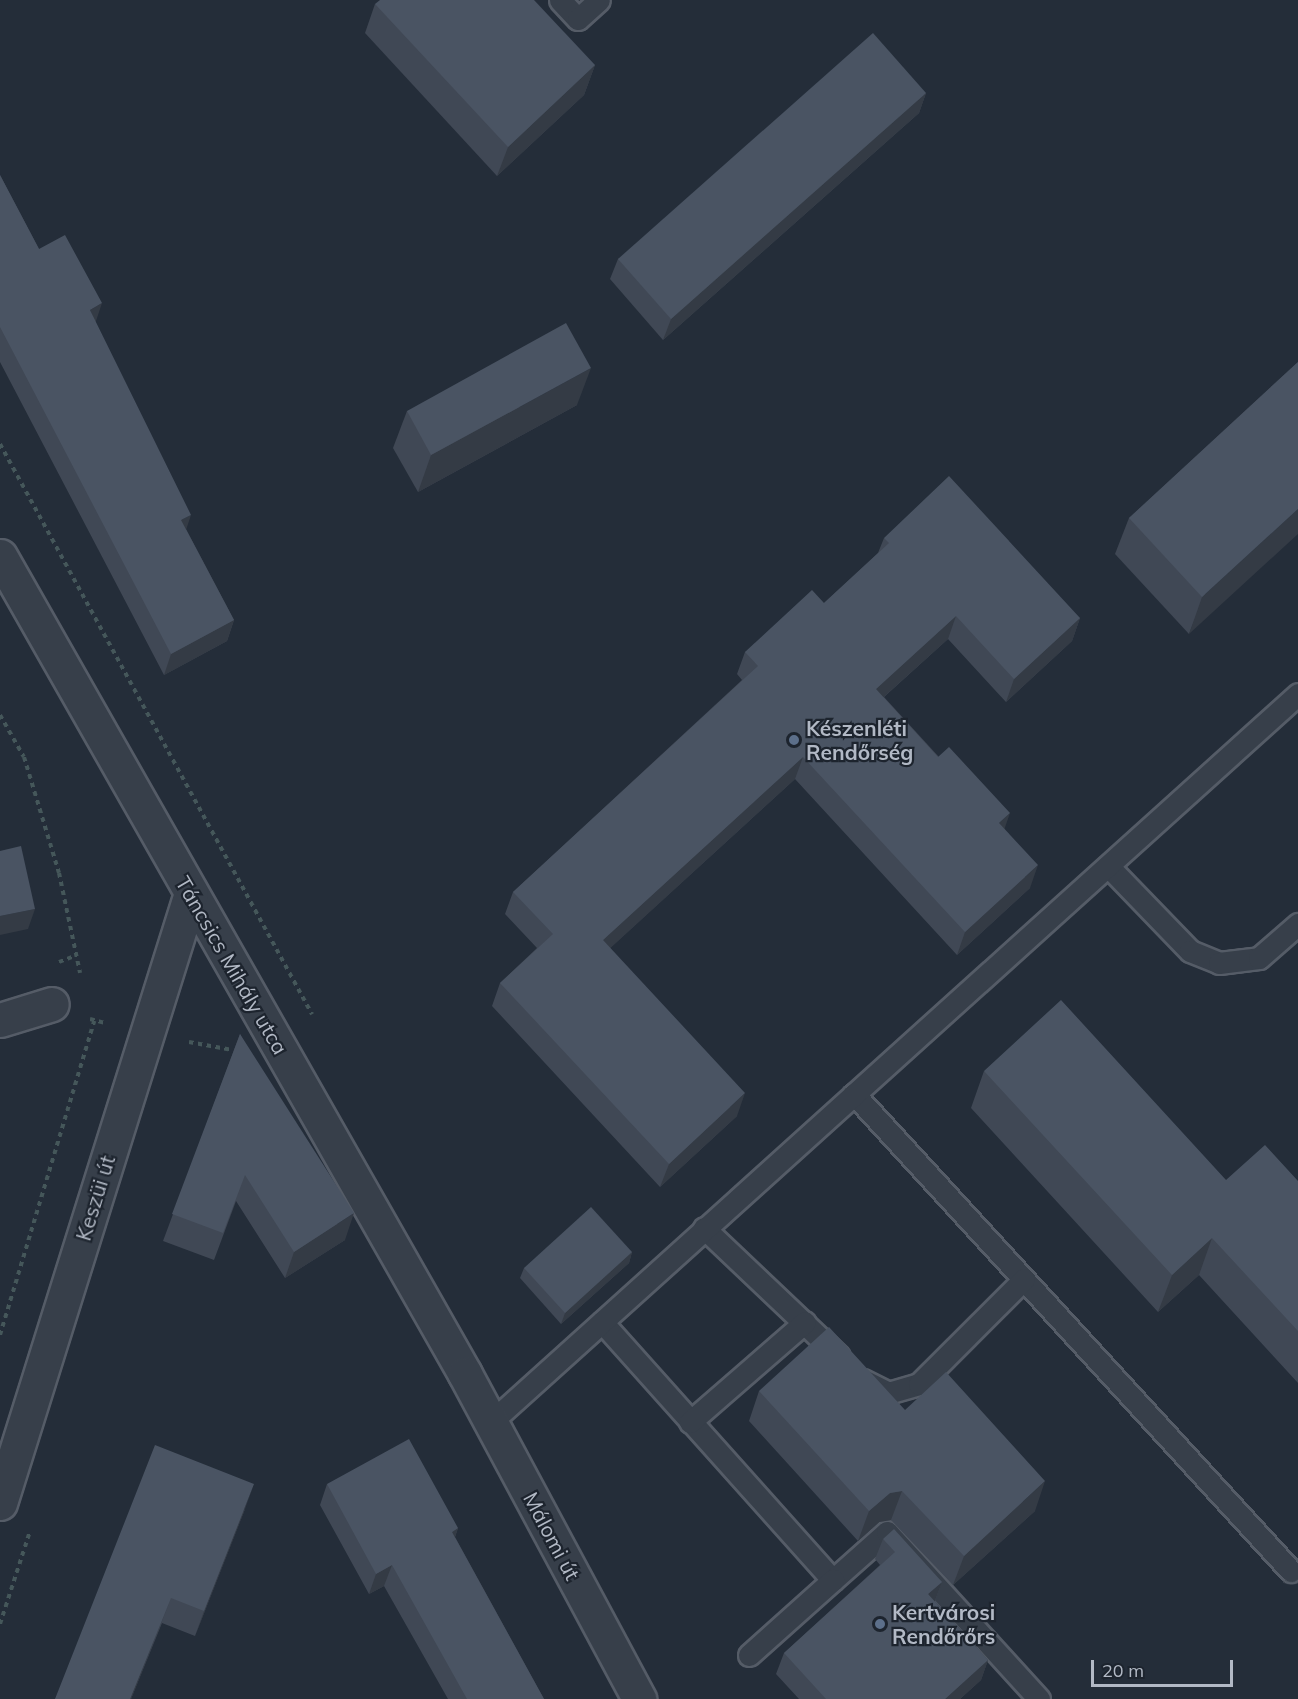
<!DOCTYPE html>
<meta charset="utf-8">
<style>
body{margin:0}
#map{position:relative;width:1298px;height:1699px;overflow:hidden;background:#242d39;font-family:Mulish,sans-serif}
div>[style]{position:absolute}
.path>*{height:4px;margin-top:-2px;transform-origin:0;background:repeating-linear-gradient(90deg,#45575a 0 4.5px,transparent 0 9px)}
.roads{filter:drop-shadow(2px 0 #555c67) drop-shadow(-2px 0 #555c67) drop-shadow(0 2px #555c67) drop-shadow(0 -2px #555c67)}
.service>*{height:21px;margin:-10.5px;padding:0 10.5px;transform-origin:10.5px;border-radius:10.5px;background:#373f4a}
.minor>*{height:33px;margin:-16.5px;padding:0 16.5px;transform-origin:16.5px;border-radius:16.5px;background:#373f4a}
.tertiary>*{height:33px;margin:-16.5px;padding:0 16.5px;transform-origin:16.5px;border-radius:16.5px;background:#373f4a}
.wall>*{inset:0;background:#404855}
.shaded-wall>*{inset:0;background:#343b45}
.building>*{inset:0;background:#4a5463}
.dots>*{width:16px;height:16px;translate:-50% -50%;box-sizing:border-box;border:3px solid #1d242e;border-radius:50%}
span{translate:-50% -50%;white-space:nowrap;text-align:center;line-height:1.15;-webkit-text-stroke:4.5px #1d242e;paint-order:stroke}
.poi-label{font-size:21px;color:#b2b9c5;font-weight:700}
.left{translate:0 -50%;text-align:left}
.street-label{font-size:21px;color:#b2b9c5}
.scale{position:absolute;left:1091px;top:1660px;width:142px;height:27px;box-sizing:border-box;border:3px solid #b2b9c5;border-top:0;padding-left:8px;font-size:18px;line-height:21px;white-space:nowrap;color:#b2b9c5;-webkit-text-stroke:4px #1d242e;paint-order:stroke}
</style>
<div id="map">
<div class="path">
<i style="left:0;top:444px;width:650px;rotate:61.31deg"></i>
<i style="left:0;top:715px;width:48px;rotate:60.3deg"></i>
<i style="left:24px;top:757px;width:121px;rotate:73.2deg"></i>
<i style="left:59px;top:873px;width:102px;rotate:78.1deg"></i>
<i style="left:59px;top:962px;width:17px;rotate:-21deg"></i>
<i style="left:90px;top:1019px;width:16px;rotate:15deg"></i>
<i style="left:189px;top:1042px;width:44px;rotate:10.5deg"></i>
<i style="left:0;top:1335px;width:328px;rotate:-73.3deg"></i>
<i style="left:0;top:1624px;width:95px;rotate:-72.1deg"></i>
</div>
<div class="roads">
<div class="service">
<i style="left:560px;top:0;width:26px;rotate:47deg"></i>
<i style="left:578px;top:19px;width:28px;rotate:-42deg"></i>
<i style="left:1108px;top:866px;width:118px;rotate:46deg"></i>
<i style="left:1190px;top:951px;width:31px;rotate:22deg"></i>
<i style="left:1219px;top:963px;width:40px;rotate:-7.1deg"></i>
<i style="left:1259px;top:958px;width:52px;rotate:-41.1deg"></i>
<i style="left:854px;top:1094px;width:647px;rotate:47.51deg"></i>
<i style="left:704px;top:1228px;width:186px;rotate:43.5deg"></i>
<i style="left:602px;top:1322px;width:346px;rotate:48.2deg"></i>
<i style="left:833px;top:1580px;width:72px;rotate:-41.6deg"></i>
<i style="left:887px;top:1532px;width:226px;rotate:47.7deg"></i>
<i style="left:863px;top:1380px;width:28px;rotate:27deg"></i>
<i style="left:888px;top:1393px;width:32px;rotate:-16deg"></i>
<i style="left:919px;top:1384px;width:148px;rotate:-45deg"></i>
<i style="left:491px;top:1422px;width:1087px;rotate:-42.05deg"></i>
<i style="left:690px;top:1422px;width:152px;rotate:-41deg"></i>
<i style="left:749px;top:1655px;width:113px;rotate:-41.8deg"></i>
</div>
<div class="minor">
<i style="left:0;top:1020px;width:54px;rotate:-17.1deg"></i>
</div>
<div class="tertiary">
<i style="left:0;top:556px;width:941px;rotate:60.38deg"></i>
<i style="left:465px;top:1374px;width:369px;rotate:61.8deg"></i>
<i style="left:0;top:1503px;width:639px;rotate:-72.61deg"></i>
</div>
</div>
<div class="wall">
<i style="clip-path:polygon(375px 4px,595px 65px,584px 95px,497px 176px,365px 33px)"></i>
<i style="clip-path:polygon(926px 93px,919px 113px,663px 340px,610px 279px,618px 259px)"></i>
<i style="clip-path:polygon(0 175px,39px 249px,95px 322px,186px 529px,234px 620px,227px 641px,164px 675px,0 362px)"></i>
<i style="clip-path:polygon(1298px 362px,1189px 634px,1115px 554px,1129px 518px)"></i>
<i style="clip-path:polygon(577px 405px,418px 492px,393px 448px,407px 411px)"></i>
<i style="clip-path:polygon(884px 538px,1080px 618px,1072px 641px,1006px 702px,948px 639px,884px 697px,1004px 828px,1030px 888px,957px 955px,795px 779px,610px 948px,737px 1116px,660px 1187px,492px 1006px,500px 983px,537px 948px,505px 914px,513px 892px,742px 680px,737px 674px,745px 652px,824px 603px,878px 553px)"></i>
<i style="clip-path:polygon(240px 1034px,345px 1240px,285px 1278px,236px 1201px,214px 1260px,163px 1241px)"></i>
<i style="clip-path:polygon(984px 1071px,1226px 1180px,1298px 1181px,1298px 1383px,1199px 1275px,1158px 1312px,971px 1108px)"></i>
<i style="clip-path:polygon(632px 1252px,629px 1263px,561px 1324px,520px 1278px,524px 1268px)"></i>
<i style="clip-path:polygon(759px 1391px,905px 1410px,1035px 1511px,953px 1585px,891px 1520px,879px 1522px,858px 1541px,749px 1421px)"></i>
<i style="clip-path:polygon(327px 1484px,458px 1528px,455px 1537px,544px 1699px,448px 1699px,384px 1586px,369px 1594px,320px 1505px)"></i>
<i style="clip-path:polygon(245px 1509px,195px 1636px,162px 1623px,131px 1699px,55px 1699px)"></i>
<i style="clip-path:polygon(883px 1539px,942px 1582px,935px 1601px,988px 1660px,981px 1680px,960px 1699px,799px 1699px,776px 1674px,784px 1653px,880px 1565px,875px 1559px)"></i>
</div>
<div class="shaded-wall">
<i style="clip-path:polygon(595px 65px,584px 95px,497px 176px,508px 147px)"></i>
<i style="clip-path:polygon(926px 93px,919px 113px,663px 340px,671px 319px)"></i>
<i style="clip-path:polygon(102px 303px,95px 324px,90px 310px)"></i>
<i style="clip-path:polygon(591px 368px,577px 405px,418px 492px,431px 455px)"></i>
<i style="clip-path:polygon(1298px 509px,1298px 534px,1189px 634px,1202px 597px)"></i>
<i style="clip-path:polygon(191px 515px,184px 536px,181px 520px)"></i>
<i style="clip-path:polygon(956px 616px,948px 639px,868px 711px,876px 689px)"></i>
<i style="clip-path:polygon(1080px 618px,1072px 641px,1006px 702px,1014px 679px)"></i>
<i style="clip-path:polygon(234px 620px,227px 641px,164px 675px,171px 654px)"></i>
<i style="clip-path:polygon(803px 757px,795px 779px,594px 963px,603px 940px)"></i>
<i style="clip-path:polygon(1010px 813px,1002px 836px,999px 823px)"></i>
<i style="clip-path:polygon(1038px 865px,1030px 888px,957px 955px,965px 932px)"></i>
<i style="clip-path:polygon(35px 909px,28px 929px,0 935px,0 916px)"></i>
<i style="clip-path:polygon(745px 1093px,737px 1116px,660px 1187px,669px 1164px)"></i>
<i style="clip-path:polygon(354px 1213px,345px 1240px,285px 1278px,294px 1252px)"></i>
<i style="clip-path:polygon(1212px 1238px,1199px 1275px,1158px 1312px,1172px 1275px)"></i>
<i style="clip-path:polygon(632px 1252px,629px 1263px,561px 1324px,565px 1313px)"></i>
<i style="clip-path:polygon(1045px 1481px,1035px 1511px,953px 1585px,964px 1556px)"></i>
<i style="clip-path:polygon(254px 1484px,245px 1509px,195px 1636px,204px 1611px)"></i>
<i style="clip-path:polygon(902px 1491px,891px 1520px,879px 1522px,858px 1541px,869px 1511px,890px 1493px)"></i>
<i style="clip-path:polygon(458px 1528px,451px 1549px,452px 1532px)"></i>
<i style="clip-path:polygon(392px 1565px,384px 1586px,369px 1594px,376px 1574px)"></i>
<i style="clip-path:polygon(942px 1582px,934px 1603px,928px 1594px)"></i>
<i style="clip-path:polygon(171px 1598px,131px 1699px,130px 1699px)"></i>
<i style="clip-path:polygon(988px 1660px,981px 1680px,960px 1699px,945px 1699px)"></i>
</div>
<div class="building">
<i style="clip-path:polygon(380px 0,534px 0,595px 65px,508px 147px,375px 4px)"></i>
<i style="clip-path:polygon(873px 33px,926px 93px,671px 319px,618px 259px)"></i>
<i style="clip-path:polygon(0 175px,39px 249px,65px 235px,102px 303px,90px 310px,191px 515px,181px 520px,234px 620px,171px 654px,0 327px)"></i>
<i style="clip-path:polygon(566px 323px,591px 368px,431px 455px,407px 411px)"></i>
<i style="clip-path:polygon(1298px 362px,1298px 509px,1202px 597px,1129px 518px)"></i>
<i style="clip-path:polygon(949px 476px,1080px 618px,1014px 679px,956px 616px,876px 689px,938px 757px,949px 747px,1010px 813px,999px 823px,1038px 865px,965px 932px,803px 757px,603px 940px,745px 1093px,669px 1164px,500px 983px,553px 934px,513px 892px,758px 666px,745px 652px,812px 590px,824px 603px,889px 543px,884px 538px)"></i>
<i style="clip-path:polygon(21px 846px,35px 909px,0 916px,0 851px)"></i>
<i style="clip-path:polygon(1061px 1000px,1226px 1180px,1265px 1145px,1298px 1181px,1298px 1331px,1212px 1238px,1172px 1275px,984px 1071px)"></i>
<i style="clip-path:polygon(240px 1034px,354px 1213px,294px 1252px,245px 1175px,223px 1233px,172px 1214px)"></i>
<i style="clip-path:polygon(591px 1207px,632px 1252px,565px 1313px,524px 1268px)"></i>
<i style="clip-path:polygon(829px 1327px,905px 1410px,946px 1372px,1045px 1481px,964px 1556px,902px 1491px,890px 1493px,869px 1511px,759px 1391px)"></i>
<i style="clip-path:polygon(409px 1439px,458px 1528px,452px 1532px,544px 1699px,467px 1699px,392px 1565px,376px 1574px,327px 1484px)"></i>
<i style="clip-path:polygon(155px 1445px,254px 1484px,204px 1611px,171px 1598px,130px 1699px,55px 1699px)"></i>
<i style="clip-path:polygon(894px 1529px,942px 1582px,928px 1594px,988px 1660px,945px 1699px,826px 1699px,784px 1653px,895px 1552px,883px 1539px)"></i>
</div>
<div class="dots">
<i style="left:794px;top:740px;background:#5c6f8a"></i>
<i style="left:880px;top:1624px;background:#5c6f8a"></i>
</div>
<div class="poi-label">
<span class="left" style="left:806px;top:740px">Készenléti<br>Rendőrség</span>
<span class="left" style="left:892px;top:1624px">Kertvárosi<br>Rendőrőrs</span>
</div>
<div class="street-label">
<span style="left:232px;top:965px;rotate:60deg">Táncsics Mihály utca</span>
<span style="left:95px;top:1198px;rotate:-73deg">Keszüi út</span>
<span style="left:552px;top:1536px;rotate:62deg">Málomi út</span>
</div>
<div class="scale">20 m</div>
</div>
